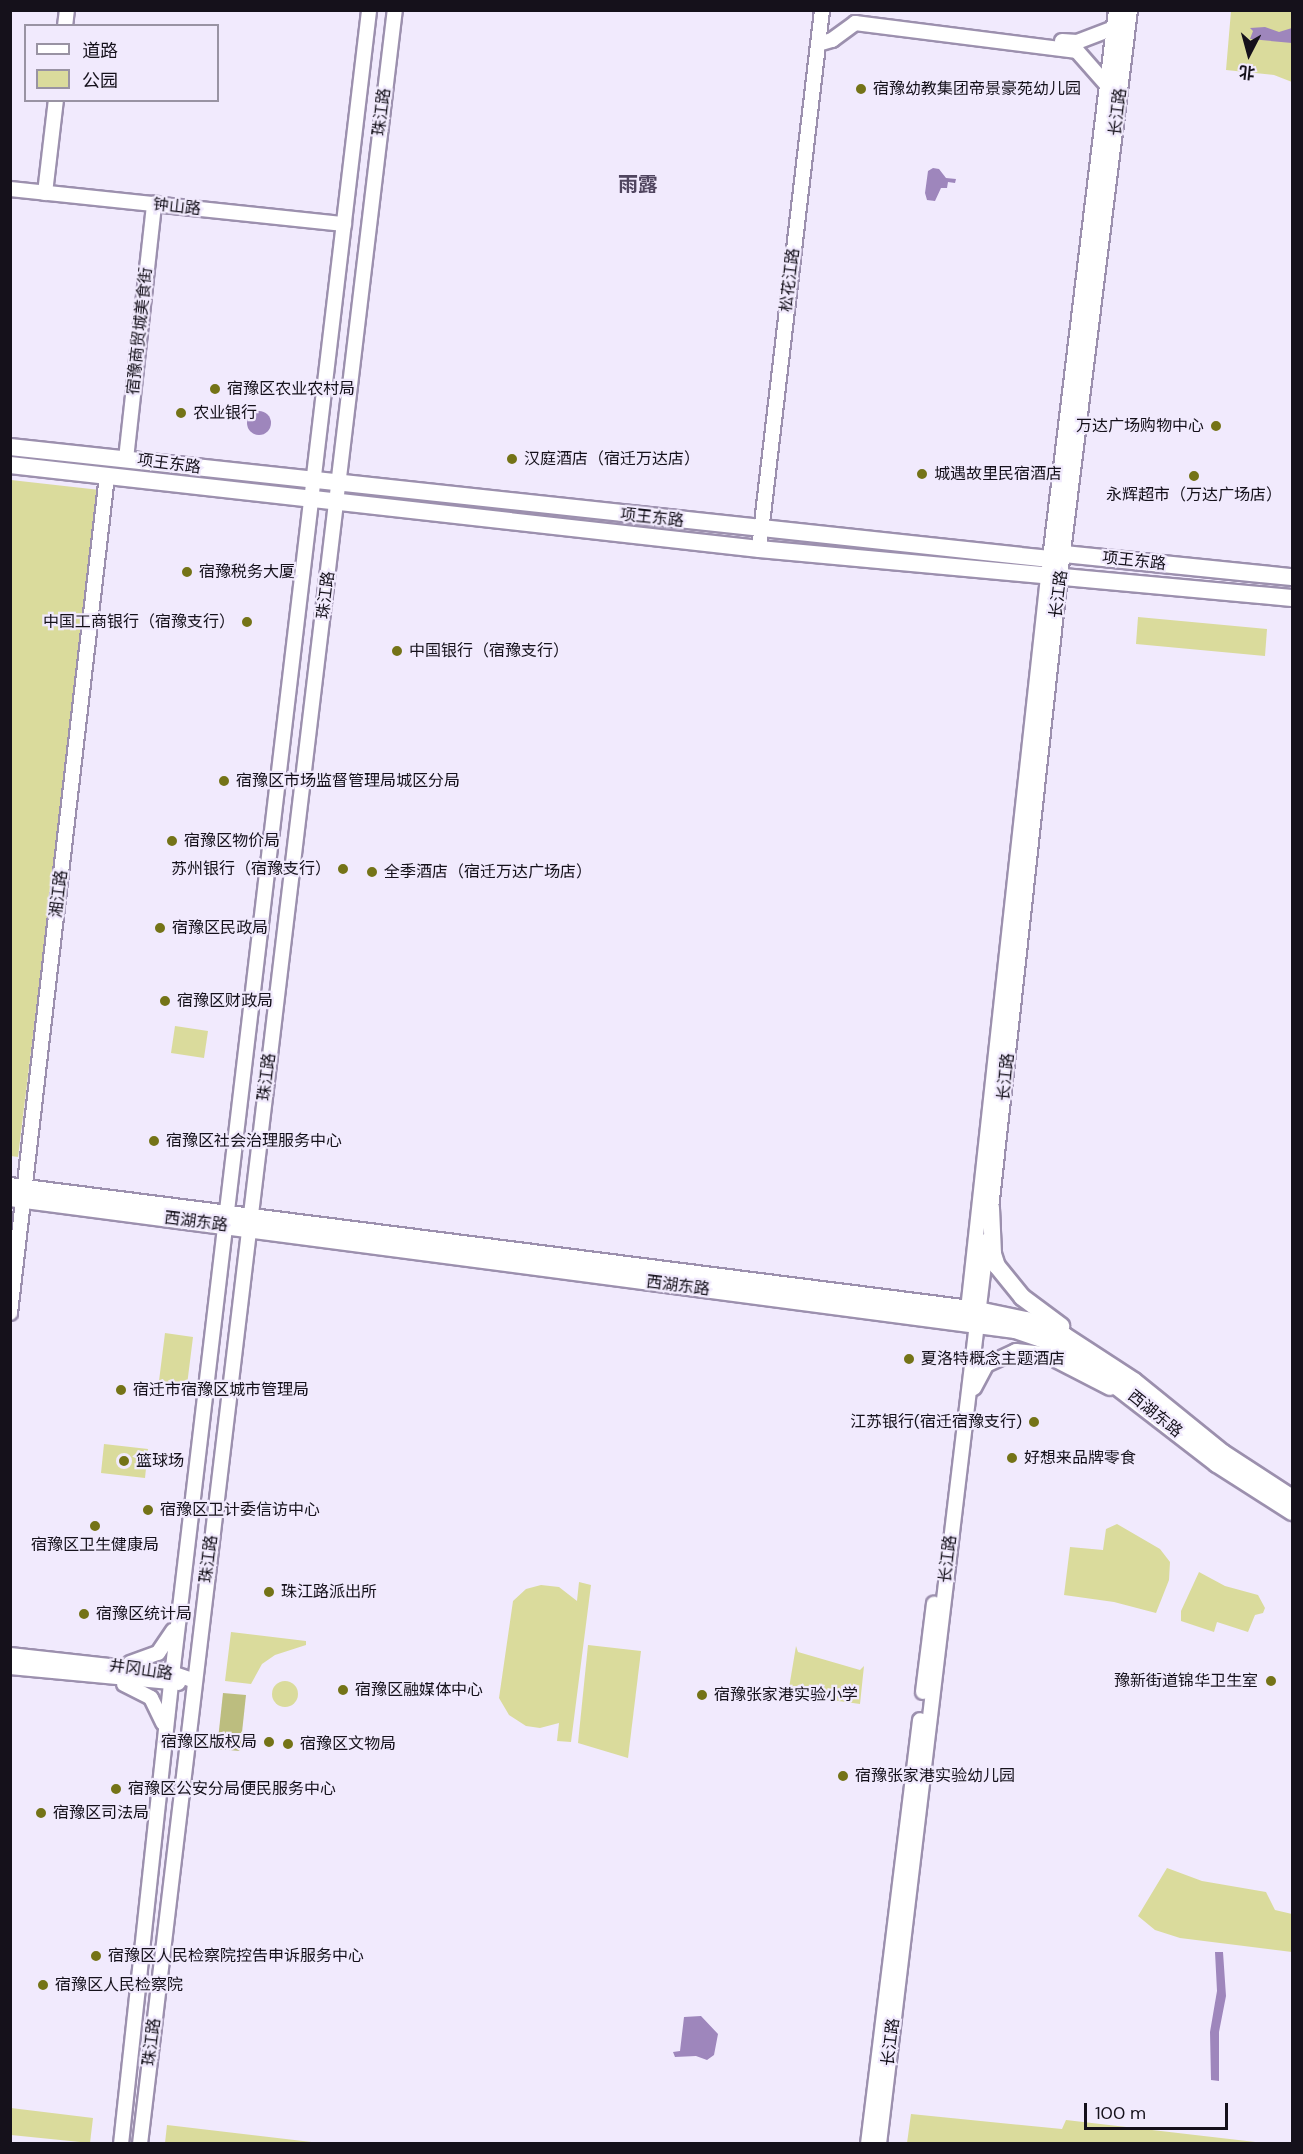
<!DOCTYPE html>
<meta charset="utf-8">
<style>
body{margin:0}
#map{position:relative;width:1303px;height:2154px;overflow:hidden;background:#f1eafd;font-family:"DM Sans","Noto Sans SC",sans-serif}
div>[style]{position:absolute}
.green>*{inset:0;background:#dadb9c}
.round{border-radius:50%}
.forest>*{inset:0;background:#bcbd7f}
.water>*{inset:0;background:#9e86bc}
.roads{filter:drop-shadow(2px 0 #9c90ae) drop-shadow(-2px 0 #9c90ae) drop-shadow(0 2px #9c90ae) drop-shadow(0 -2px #9c90ae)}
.minor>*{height:14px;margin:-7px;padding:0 7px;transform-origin:7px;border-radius:7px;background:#fff}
.major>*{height:16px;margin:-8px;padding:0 8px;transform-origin:8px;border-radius:8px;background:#fff}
.dots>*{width:16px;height:16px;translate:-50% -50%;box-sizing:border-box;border:3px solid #f1eafd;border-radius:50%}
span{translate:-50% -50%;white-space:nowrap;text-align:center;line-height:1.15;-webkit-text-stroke:4.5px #f1eafd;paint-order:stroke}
.poi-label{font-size:16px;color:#15111b}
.left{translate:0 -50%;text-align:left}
.right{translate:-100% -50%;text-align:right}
.street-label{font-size:16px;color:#15111b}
.quarter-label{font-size:20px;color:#50455f;font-weight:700}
.frame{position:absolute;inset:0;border:12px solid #15111b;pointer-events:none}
.legend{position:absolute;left:24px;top:24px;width:195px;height:78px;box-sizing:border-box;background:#f1eafd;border:2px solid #9993a3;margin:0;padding:8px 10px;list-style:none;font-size:18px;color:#15111b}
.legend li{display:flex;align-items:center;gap:12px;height:30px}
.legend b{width:30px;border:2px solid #9993a3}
.north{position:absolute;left:1219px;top:24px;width:60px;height:60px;-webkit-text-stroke:4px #f1eafd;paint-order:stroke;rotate:186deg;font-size:16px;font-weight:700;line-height:24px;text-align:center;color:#15111b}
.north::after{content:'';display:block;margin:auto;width:21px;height:27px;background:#15111b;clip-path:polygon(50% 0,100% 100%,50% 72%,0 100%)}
.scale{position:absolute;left:1084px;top:2103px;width:144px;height:27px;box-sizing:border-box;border:3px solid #15111b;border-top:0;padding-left:8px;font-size:18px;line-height:21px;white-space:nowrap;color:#15111b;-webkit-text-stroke:4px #f1eafd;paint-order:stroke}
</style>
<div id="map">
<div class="green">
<i style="clip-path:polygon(1231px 11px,1292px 11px,1292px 82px,1274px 75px,1226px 70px)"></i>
<i style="clip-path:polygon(11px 480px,100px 490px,18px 1157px,11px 1156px)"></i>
<i style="clip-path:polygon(1138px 617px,1267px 629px,1265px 656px,1136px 644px)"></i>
<i style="clip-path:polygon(175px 1026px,208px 1031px,204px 1058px,171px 1053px)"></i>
<i style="clip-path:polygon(165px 1333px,193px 1337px,186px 1393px,158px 1389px)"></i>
<i style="clip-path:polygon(104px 1444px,148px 1449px,145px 1478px,101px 1473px)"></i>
<i style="clip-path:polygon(1117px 1524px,1160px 1549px,1170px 1562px,1169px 1580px,1156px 1613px,1114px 1602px,1064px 1595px,1070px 1547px,1103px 1550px,1106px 1529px)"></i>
<i style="clip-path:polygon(1199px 1572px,1225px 1586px,1258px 1595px,1265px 1608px,1263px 1613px,1255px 1615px,1248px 1632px,1217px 1622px,1214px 1632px,1181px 1621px,1181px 1611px)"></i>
<i style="clip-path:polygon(579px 1582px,591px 1585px,571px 1742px,557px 1741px,559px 1723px,540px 1728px,526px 1726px,509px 1715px,499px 1698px,513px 1601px,526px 1589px,541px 1585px,559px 1587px,577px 1601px)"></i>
<i style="clip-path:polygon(231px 1632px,306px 1641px,306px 1645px,275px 1655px,262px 1664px,251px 1684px,225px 1681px)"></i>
<i style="clip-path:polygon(588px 1645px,641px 1651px,628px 1758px,578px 1743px)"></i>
<i style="clip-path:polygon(796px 1646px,798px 1652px,860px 1670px,864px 1666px,860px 1704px,788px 1694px)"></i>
<i class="round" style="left:272px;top:1681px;width:26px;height:26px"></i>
<i style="clip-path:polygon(1167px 1868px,1202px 1881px,1266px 1892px,1275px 1910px,1292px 1914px,1292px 1952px,1180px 1938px,1155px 1930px,1138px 1916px)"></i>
<i style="clip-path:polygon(11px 2108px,93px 2118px,90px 2143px,11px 2135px)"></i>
<i style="clip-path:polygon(911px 2114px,1062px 2129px,1066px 2120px,1264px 2143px,907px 2143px)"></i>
<i style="clip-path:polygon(167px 2125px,320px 2143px,165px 2143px)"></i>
</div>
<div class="forest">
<i style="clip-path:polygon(223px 1693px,246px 1695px,240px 1751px,217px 1749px)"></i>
</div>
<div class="water">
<i style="clip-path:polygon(1265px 27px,1279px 32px,1292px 28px,1292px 43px,1250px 39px,1253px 31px,1250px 28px)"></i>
<i style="clip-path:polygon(933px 168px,939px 169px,946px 178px,956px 179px,955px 183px,948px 182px,947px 188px,941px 188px,935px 201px,927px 200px,925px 193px,928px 171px)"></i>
<i class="round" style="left:247px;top:411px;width:24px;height:24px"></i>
<i style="clip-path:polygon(1215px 1952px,1223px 1952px,1226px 1996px,1219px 2032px,1219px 2081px,1211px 2080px,1210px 2032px,1217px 1991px)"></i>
<i style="clip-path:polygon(701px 2016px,718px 2034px,714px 2055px,707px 2060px,696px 2056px,675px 2057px,673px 2052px,680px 2051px,684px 2017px)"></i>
</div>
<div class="roads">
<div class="minor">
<i style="left:65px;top:26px;width:16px;rotate:-83deg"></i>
<i style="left:1062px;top:41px;width:15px;rotate:4deg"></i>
<i style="left:1077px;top:42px;width:40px;rotate:-21deg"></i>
<i style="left:818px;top:44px;width:15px;rotate:-16deg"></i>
<i style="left:832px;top:40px;width:29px;rotate:-36deg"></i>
<i style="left:855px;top:23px;width:224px;rotate:7.2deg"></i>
<i style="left:1077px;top:51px;width:45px;rotate:48.6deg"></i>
<i style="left:10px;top:189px;width:336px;rotate:6deg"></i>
<i style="left:45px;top:193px;width:94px;rotate:-83.3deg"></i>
<i style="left:126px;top:459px;width:257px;rotate:-83.7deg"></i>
<i style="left:759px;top:549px;width:543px;rotate:-83.33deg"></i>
<i style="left:990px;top:1218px;width:646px;rotate:-83.78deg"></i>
<i style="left:1060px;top:576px;width:570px;rotate:-82.95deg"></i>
<i style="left:10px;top:1313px;width:843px;rotate:-83.39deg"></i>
<i style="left:967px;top:1319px;width:765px;rotate:-83.77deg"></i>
<i style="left:1050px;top:559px;width:553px;rotate:-83.14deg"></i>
<i style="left:974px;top:1388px;width:26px;rotate:-62deg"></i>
<i style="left:986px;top:1365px;width:33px;rotate:-25deg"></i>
<i style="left:1016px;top:1351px;width:28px;rotate:6deg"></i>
<i style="left:1044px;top:1354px;width:74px;rotate:27.3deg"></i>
<i style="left:10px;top:1655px;width:163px;rotate:6.3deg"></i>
<i style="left:172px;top:1673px;width:24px;rotate:19deg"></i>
<i style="left:130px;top:1663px;width:30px;rotate:-20deg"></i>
<i style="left:158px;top:1653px;width:27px;rotate:-56deg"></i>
<i style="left:10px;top:1667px;width:169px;rotate:5.4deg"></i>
<i style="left:124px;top:1684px;width:30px;rotate:27deg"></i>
<i style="left:151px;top:1698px;width:28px;rotate:64deg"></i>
<i style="left:923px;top:1692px;width:89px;rotate:-82.9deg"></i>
<i style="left:121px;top:2144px;width:463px;rotate:-83.8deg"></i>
<i style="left:171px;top:1684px;width:1686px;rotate:-83.25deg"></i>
<i style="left:140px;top:2144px;width:2149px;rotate:-83.19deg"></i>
<i style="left:868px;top:2144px;width:427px;rotate:-83deg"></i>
<i style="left:879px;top:2144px;width:910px;rotate:-83.19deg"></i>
</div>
<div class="major">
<i style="left:10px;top:447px;width:1046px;rotate:6.15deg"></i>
<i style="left:1050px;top:559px;width:15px;rotate:-20deg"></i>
<i style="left:1064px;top:554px;width:229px;rotate:5.8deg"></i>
<i style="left:10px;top:465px;width:754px;rotate:6.4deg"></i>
<i style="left:759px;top:549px;width:535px;rotate:5.25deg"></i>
<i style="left:10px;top:1186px;width:976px;rotate:7.3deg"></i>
<i style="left:978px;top:1310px;width:49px;rotate:11.8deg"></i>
<i style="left:1026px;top:1320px;width:42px;rotate:22.3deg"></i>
<i style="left:1065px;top:1336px;width:82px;rotate:33.1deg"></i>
<i style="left:1134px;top:1381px;width:114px;rotate:39deg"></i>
<i style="left:1223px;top:1453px;width:82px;rotate:33.1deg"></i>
<i style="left:10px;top:1198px;width:1014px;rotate:7.48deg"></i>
<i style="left:1015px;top:1330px;width:37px;rotate:19deg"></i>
<i style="left:1050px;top:1342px;width:52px;rotate:31.5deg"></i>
<i style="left:1094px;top:1369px;width:155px;rotate:37.7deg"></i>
<i style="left:1217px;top:1464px;width:89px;rotate:32.6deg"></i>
<i style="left:991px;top:1208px;width:46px;rotate:87.5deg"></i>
<i style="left:993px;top:1254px;width:13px;rotate:72deg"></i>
<i style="left:997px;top:1266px;width:40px;rotate:51deg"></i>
<i style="left:1022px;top:1297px;width:49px;rotate:36.6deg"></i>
</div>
</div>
<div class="dots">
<i style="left:861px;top:89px;background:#747317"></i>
<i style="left:215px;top:389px;background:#747317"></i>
<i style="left:181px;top:413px;background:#747317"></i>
<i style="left:1216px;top:426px;background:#747317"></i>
<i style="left:512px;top:459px;background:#747317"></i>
<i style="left:922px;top:474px;background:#747317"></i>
<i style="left:1194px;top:476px;background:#747317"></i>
<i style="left:187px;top:572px;background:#747317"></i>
<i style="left:247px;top:622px;background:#747317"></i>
<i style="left:397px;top:651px;background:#747317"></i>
<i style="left:224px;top:781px;background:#747317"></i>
<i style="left:172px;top:841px;background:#747317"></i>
<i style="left:343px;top:869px;background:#747317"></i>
<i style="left:372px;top:872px;background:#747317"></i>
<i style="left:160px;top:928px;background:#747317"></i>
<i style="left:165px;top:1001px;background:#747317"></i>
<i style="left:154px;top:1141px;background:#747317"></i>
<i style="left:909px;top:1359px;background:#747317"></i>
<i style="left:121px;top:1390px;background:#747317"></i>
<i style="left:1034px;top:1422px;background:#747317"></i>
<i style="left:1012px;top:1458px;background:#747317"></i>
<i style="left:124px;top:1461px;background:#747317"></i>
<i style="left:148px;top:1510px;background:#747317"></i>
<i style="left:95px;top:1526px;background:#747317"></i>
<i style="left:269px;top:1592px;background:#747317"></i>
<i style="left:84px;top:1614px;background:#747317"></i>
<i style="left:1271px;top:1681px;background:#747317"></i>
<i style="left:343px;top:1690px;background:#747317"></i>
<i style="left:702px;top:1695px;background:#747317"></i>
<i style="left:269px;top:1742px;background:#747317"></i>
<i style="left:288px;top:1744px;background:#747317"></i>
<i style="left:843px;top:1776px;background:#747317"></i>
<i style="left:116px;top:1789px;background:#747317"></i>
<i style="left:41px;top:1813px;background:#747317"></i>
<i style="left:96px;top:1956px;background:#747317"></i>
<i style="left:43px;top:1985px;background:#747317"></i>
</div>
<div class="poi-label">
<span class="left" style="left:873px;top:89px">宿豫幼教集团帝景豪苑幼儿园</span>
<span class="left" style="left:227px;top:389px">宿豫区农业农村局</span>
<span class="left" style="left:193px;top:413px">农业银行</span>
<span class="right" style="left:1204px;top:426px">万达广场购物中心</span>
<span class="left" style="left:524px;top:459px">汉庭酒店（宿迁万达店）</span>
<span class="left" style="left:934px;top:474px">城遇故里民宿酒店</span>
<span style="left:1194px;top:495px">永辉超市（万达广场店）</span>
<span class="left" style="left:199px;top:572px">宿豫税务大厦</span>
<span class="right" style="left:235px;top:622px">中国工商银行（宿豫支行）</span>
<span class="left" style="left:409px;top:651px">中国银行（宿豫支行）</span>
<span class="left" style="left:236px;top:781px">宿豫区市场监督管理局城区分局</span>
<span class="left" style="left:184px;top:841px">宿豫区物价局</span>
<span class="right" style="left:331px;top:869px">苏州银行（宿豫支行）</span>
<span class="left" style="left:384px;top:872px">全季酒店（宿迁万达广场店）</span>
<span class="left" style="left:172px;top:928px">宿豫区民政局</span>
<span class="left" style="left:177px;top:1001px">宿豫区财政局</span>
<span class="left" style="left:166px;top:1141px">宿豫区社会治理服务中心</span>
<span class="left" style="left:921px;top:1359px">夏洛特概念主题酒店</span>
<span class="left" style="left:133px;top:1390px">宿迁市宿豫区城市管理局</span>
<span class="right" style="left:1022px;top:1422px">江苏银行(宿迁宿豫支行)</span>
<span class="left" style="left:1024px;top:1458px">好想来品牌零食</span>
<span class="left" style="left:136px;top:1461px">篮球场</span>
<span class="left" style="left:160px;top:1510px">宿豫区卫计委信访中心</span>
<span style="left:95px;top:1545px">宿豫区卫生健康局</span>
<span class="left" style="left:281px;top:1592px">珠江路派出所</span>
<span class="left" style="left:96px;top:1614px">宿豫区统计局</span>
<span class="right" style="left:1258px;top:1681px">豫新街道锦华卫生室</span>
<span class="left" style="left:355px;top:1690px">宿豫区融媒体中心</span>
<span class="left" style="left:714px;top:1695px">宿豫张家港实验小学</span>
<span class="right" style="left:257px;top:1742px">宿豫区版权局</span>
<span class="left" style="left:300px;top:1744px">宿豫区文物局</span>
<span class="left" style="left:855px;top:1776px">宿豫张家港实验幼儿园</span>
<span class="left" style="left:128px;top:1789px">宿豫区公安分局便民服务中心</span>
<span class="left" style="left:53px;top:1813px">宿豫区司法局</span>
<span class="left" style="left:108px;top:1956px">宿豫区人民检察院控告申诉服务中心</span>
<span class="left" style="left:55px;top:1985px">宿豫区人民检察院</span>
</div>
<div class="street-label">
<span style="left:382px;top:112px;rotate:-83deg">珠江路</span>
<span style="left:1118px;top:112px;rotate:-83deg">长江路</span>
<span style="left:177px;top:207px;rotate:6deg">钟山路</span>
<span style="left:790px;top:280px;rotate:-83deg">松花江路</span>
<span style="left:140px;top:331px;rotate:-84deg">宿豫商贸城美食街</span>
<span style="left:169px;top:464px;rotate:7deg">项王东路</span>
<span style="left:652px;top:518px;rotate:6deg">项王东路</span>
<span style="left:1134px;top:561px;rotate:6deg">项王东路</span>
<span style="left:1059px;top:594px;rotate:-83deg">长江路</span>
<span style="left:326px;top:595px;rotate:-83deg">珠江路</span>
<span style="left:59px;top:894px;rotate:-83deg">湘江路</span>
<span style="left:267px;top:1077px;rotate:-83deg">珠江路</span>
<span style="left:1006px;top:1077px;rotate:-84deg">长江路</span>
<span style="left:196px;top:1222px;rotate:7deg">西湖东路</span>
<span style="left:678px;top:1286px;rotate:7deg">西湖东路</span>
<span style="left:1155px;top:1414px;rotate:39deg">西湖东路</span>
<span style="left:209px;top:1559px;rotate:-83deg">珠江路</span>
<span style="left:948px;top:1559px;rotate:-83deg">长江路</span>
<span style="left:141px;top:1670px;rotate:8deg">井冈山路</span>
<span style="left:152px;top:2042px;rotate:-83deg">珠江路</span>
<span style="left:891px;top:2042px;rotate:-83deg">长江路</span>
</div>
<div class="quarter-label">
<span style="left:638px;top:184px">雨露</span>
</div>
<div class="frame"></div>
<ul class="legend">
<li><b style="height:8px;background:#fff"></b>道路</li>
<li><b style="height:16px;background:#dadb9c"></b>公园</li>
</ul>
<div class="north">北</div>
<div class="scale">100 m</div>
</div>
